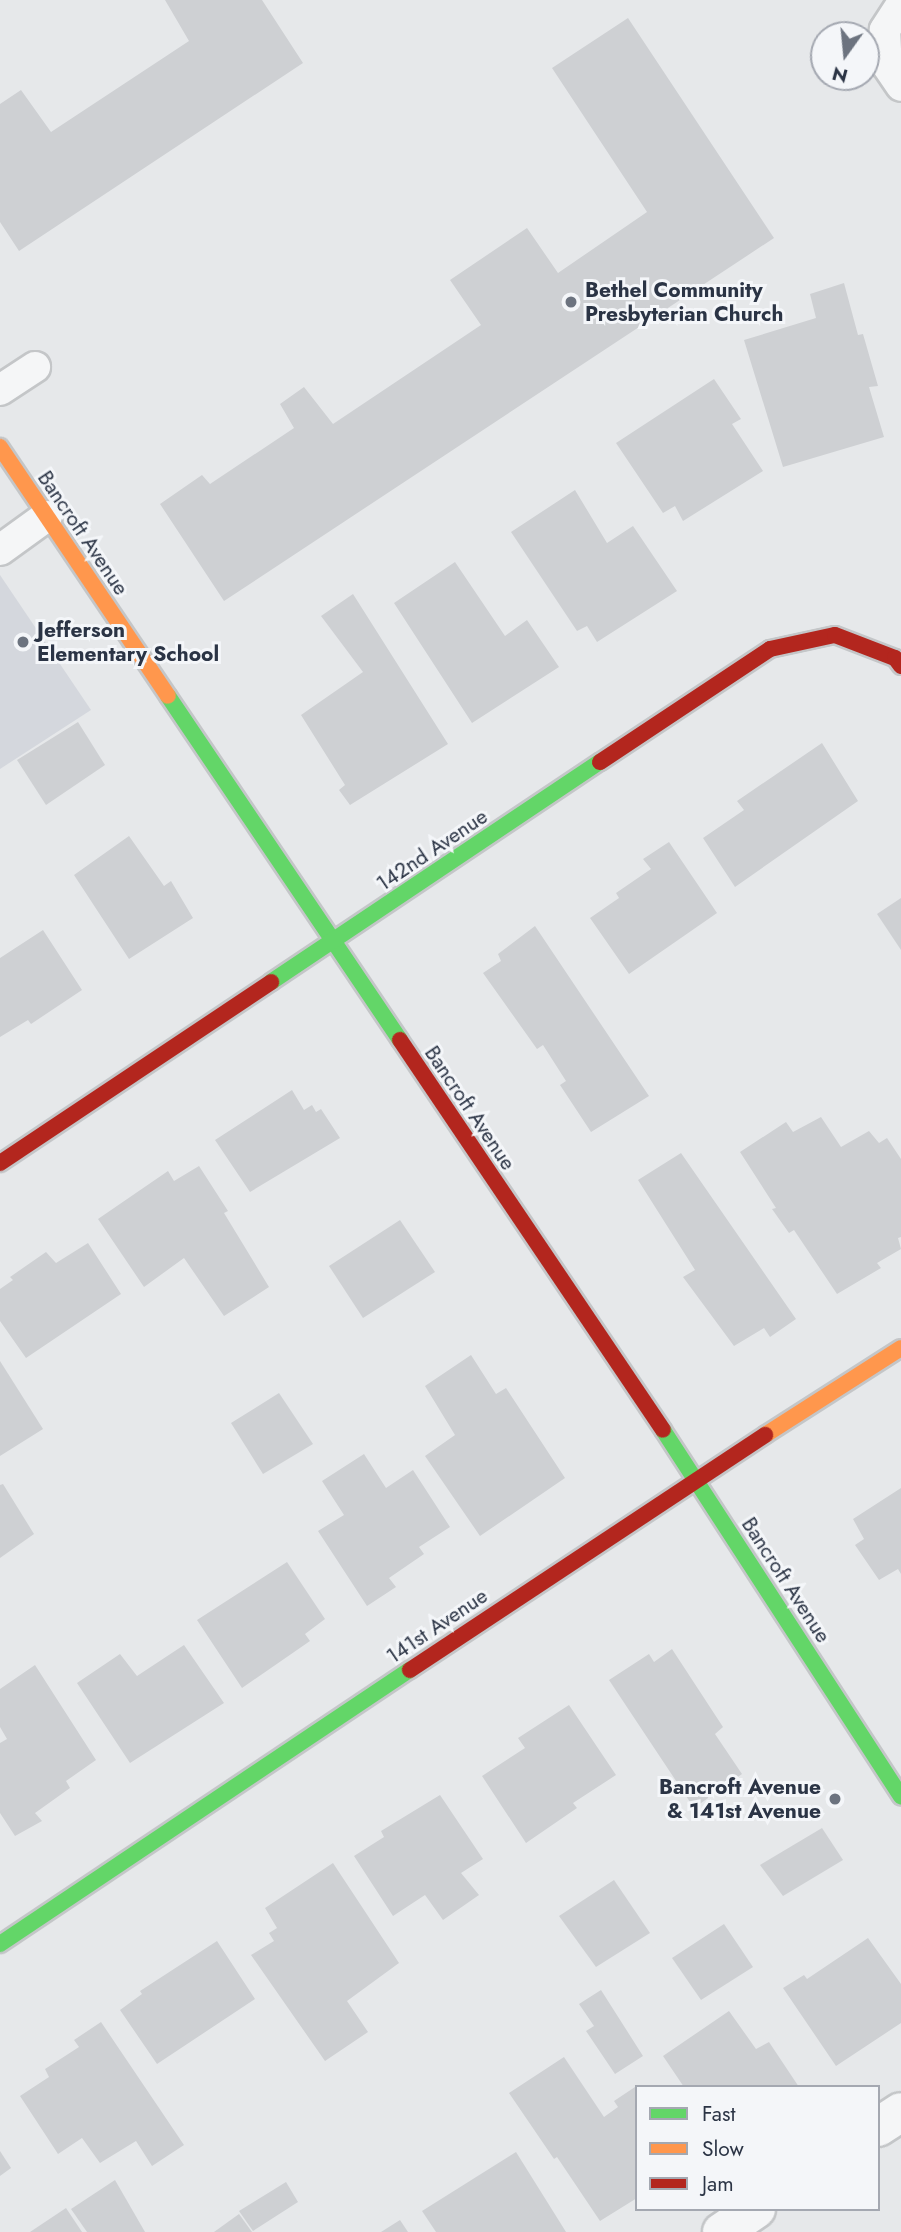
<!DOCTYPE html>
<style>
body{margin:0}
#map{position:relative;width:901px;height:2232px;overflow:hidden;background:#e6e8ea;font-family:Jost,sans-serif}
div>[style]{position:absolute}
.built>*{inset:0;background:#d4d7dd}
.building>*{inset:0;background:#ced0d3}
.roads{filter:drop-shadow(2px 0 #c4c6c8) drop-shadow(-2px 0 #c4c6c8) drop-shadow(0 2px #c4c6c8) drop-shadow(0 -2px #c4c6c8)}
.lane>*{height:30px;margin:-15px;padding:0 15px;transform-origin:15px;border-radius:15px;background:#f5f6f7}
.street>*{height:38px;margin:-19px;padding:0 19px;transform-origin:19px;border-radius:19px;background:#f5f6f7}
.fast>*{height:16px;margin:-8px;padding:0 8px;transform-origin:8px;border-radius:8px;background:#63d668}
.slow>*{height:16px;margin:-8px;padding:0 8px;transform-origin:8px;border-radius:8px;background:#ff974d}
.jam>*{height:16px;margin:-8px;padding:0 8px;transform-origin:8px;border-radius:8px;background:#b3261e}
.dots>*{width:19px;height:19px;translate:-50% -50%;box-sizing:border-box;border:4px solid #f4f6f9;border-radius:50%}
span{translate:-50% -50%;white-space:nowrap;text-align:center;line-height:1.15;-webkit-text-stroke:6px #f4f6f9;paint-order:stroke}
.poi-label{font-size:21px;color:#2b3445;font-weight:700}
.left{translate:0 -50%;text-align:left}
.right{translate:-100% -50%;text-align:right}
.street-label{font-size:21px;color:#2b3445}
.legend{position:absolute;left:635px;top:2085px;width:245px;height:126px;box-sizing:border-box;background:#f4f6f9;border:2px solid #a4a8b1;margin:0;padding:9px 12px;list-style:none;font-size:21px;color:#2b3445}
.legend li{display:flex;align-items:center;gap:14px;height:35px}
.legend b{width:35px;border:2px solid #a4a8b1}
.north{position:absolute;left:810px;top:21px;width:70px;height:70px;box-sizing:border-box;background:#f4f6f9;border:2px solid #a4a8b1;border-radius:50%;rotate:195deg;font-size:19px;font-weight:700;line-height:28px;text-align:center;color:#2b3445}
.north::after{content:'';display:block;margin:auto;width:24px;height:32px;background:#6c737f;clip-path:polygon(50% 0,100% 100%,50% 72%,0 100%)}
</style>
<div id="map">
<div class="built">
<i style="clip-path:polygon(0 575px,91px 710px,0 769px)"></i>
</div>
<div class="building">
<i style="clip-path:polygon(165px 0,262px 0,303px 63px,19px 251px,0 222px,0 104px,21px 90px,51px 132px,189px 41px)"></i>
<i style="clip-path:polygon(628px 18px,774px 238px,224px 601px,160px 504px,202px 475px,210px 484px,294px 428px,280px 404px,304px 387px,333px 424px,481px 325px,450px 280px,527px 228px,558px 273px,647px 212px,552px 68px)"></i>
<i style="clip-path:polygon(844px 283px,858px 335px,863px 334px,878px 386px,869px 387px,884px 437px,783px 467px,744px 340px,816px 318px,810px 294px)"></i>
<i style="clip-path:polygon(714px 379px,741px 419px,732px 424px,763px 471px,683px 521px,675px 506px,663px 513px,616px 443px)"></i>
<i style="clip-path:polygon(575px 490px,607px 543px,633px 526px,677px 591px,597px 642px,587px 626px,577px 631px,511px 532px)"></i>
<i style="clip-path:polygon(455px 562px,505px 636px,527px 620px,559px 667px,472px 723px,394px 603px)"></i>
<i style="clip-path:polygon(353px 594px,448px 744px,350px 805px,339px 790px,345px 785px,301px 715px,363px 672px,321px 616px)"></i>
<i style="clip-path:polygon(78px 722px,105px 765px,46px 805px,17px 760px)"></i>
<i style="clip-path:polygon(822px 743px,858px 801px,735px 887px,703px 838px,744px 810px,737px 801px)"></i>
<i style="clip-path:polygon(129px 836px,164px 886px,171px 881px,193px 918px,129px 959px,74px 875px)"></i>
<i style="clip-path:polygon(669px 842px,717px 913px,629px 974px,590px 918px,619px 898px,616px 893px,651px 869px,643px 859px)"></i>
<i style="clip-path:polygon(901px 898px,901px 950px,877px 914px)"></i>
<i style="clip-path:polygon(535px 926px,649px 1096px,591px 1132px,560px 1085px,566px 1081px,543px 1045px,537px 1049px,483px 973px,501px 961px,498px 954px)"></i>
<i style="clip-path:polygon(43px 930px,82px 990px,31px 1024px,28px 1020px,0 1037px,0 958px)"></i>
<i style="clip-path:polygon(292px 1090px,304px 1110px,312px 1105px,316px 1112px,321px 1109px,340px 1138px,250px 1192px,215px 1140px)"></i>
<i style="clip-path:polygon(821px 1117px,841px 1147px,869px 1131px,879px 1143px,887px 1138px,901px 1159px,901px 1237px,898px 1238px,901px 1249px,877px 1263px,881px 1268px,837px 1294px,794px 1230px,789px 1233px,772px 1209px,776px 1208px,740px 1152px,786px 1122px,793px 1132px)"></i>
<i style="clip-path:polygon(681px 1153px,796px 1319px,770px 1337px,764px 1328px,734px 1346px,683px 1277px,695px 1270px,638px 1180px)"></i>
<i style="clip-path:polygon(199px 1166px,228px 1211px,224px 1213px,269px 1287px,224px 1316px,184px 1258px,144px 1287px,98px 1219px,168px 1171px,174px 1181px)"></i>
<i style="clip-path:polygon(400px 1220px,435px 1272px,363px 1318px,329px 1266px)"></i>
<i style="clip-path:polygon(88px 1243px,121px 1294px,26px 1358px,0 1321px,0 1289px,13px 1280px,10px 1277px,46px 1252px,56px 1263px)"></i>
<i style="clip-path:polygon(471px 1355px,496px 1394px,506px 1388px,565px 1478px,480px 1536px,425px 1456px,455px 1435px,425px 1386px)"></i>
<i style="clip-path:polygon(0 1361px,43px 1429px,0 1456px)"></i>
<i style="clip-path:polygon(279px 1393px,313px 1444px,263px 1474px,231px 1423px)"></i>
<i style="clip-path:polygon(364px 1454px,386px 1488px,413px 1470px,450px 1527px,419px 1547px,424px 1554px,389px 1578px,396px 1587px,367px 1606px,318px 1531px,344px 1515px,322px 1481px)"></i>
<i style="clip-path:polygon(3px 1484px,34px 1534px,0 1558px,0 1485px)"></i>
<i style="clip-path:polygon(901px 1488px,901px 1574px,898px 1569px,879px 1580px,855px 1545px,864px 1539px,853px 1519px)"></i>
<i style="clip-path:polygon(287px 1562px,325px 1619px,305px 1634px,310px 1641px,242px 1688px,197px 1620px)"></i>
<i style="clip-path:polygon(184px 1645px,224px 1703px,130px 1763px,77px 1683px,120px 1654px,137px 1676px)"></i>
<i style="clip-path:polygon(672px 1649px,723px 1727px,715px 1734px,742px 1774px,694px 1808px,609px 1680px,649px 1654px,654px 1662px)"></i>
<i style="clip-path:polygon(35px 1665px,96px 1760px,66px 1781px,70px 1788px,35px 1813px,42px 1821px,15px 1836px,0 1813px,0 1743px,7px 1739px,0 1727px,0 1689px)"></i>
<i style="clip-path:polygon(569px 1705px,616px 1775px,573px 1803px,577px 1808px,526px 1843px,482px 1776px,525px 1748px,518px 1738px)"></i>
<i style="clip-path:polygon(440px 1795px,483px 1859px,461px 1873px,479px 1895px,443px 1920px,425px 1895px,393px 1916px,354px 1856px,384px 1837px,381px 1831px)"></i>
<i style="clip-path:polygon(822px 1828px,843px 1860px,783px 1896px,760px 1865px)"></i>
<i style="clip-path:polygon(333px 1863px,399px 1963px,347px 2001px,368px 2032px,325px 2061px,251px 1955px,274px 1941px,269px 1933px,277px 1928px,265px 1908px)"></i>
<i style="clip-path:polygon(614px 1880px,650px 1933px,596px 1967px,559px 1916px)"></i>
<i style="clip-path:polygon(724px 1924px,753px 1967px,701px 2000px,672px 1958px)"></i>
<i style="clip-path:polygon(868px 1938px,901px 1984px,901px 2023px,836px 2066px,783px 1988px,804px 1975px,807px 1979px)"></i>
<i style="clip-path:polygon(217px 1941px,255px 1999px,157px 2064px,120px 2010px,142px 1994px,140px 1991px)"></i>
<i style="clip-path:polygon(601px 1990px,643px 2056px,615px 2074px,586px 2031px,594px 2026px,579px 2004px)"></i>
<i style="clip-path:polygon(729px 2011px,756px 2049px,769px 2042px,799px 2087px,684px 2087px,663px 2056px)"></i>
<i style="clip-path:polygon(101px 2022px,184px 2145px,152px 2166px,136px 2141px,100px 2163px,82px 2138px,58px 2154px,20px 2096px,49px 2077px,45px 2069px,79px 2047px,74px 2040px)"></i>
<i style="clip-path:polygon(564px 2057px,604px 2117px,618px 2107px,614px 2101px,635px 2087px,637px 2090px,637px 2198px,600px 2221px,557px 2157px,554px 2159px,509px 2093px)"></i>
<i style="clip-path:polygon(0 2151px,11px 2168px,0 2176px)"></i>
<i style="clip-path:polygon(516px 2152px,566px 2232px,436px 2232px,422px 2211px)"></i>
<i style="clip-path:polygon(115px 2180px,145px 2232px,87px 2232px,71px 2209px)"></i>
<i style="clip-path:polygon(286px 2182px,298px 2202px,253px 2231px,239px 2211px)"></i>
<i style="clip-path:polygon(66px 2208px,82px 2232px,30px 2232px)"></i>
<i style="clip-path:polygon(239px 2214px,252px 2232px,214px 2232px)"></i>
<i style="clip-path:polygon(400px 2220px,408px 2232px,381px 2232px)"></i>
</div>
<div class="roads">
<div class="lane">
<i style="left:901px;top:5px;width:30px;rotate:123deg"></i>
<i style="left:885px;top:30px;width:35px;rotate:87deg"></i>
<i style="left:887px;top:65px;width:25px;rotate:56deg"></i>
<i style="left:0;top:390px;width:42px;rotate:-33.3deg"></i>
<i style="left:0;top:550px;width:58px;rotate:-35.9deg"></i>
</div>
<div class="street">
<i style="left:878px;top:2127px;width:27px;rotate:-33deg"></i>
<i style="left:722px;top:2232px;width:41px;rotate:-34.1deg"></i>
</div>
<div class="fast">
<i style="left:168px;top:696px;width:415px;rotate:56deg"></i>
<i style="left:271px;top:982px;width:396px;rotate:-33.8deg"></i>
<i style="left:663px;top:1430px;width:437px;rotate:57deg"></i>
<i style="left:0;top:1944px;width:493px;rotate:-33.8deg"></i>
</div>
<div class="slow">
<i style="left:0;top:447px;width:300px;rotate:56deg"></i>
<i style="left:765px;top:1435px;width:161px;rotate:-32.6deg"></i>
</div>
<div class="jam">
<i style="left:600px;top:762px;width:204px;rotate:-33.6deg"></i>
<i style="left:770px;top:649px;width:66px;rotate:-12.2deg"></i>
<i style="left:835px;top:635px;width:64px;rotate:21deg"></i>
<i style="left:895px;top:658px;width:10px;rotate:53deg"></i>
<i style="left:400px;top:1040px;width:470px;rotate:56deg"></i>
<i style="left:0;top:1163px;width:326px;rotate:-33.7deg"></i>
<i style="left:410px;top:1670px;width:426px;rotate:-33.5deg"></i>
</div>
</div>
<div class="dots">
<i style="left:571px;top:302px;background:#6c737f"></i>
<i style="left:23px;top:642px;background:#6c737f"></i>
<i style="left:835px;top:1799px;background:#6c737f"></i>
</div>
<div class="poi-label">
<span class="left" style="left:585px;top:302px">Bethel Community<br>Presbyterian Church</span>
<span class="left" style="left:37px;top:642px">Jefferson<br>Elementary School</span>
<span class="right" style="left:821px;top:1799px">Bancroft Avenue<br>&amp; 141st Avenue</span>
</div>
<div class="street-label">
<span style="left:83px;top:533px;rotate:56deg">Bancroft Avenue</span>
<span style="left:432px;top:850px;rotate:-34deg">142nd Avenue</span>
<span style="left:470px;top:1108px;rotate:56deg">Bancroft Avenue</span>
<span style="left:786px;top:1580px;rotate:57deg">Bancroft Avenue</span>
<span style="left:437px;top:1626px;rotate:-34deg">141st Avenue</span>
</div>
<ul class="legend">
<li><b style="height:9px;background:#63d668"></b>Fast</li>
<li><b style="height:9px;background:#ff974d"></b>Slow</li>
<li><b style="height:9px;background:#b3261e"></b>Jam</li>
</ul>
<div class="north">N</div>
</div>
